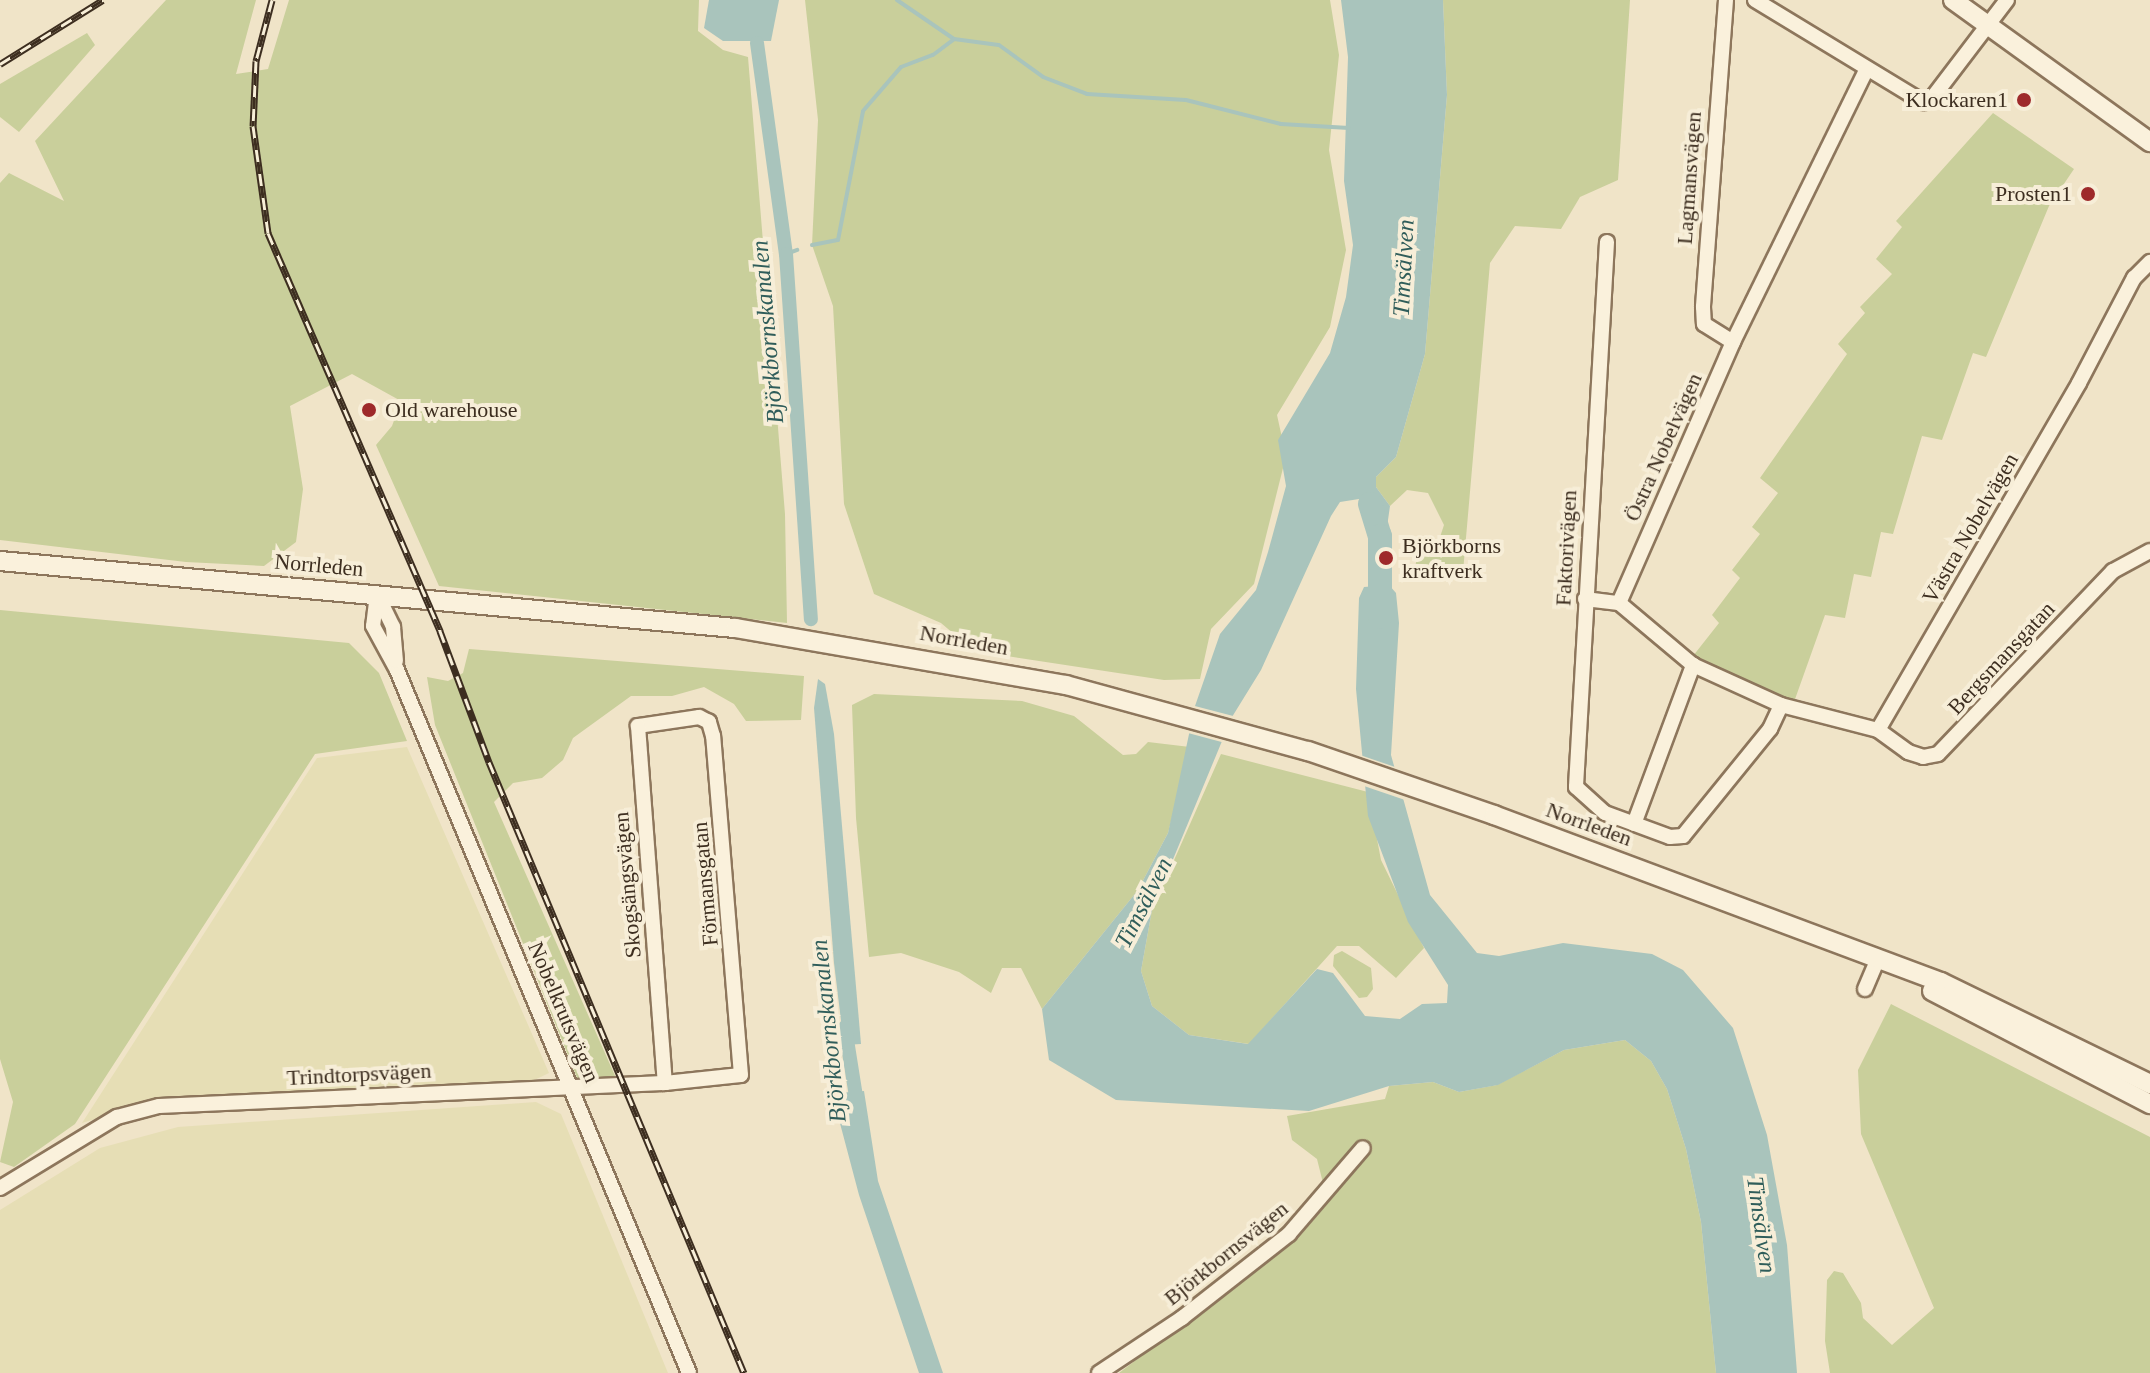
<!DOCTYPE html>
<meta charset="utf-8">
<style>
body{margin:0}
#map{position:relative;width:2150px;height:1373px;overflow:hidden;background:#f0e4c8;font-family:"Times New Roman",serif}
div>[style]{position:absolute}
.farmland>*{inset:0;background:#e6deb5}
.green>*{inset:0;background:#c9cf9b}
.water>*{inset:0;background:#a9c4bc}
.pier>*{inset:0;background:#f0e4c8}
.stream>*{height:4px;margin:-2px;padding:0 2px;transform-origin:2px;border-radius:2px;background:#a9c4bc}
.canal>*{height:14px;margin:-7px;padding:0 7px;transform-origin:7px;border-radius:7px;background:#a9c4bc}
.river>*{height:24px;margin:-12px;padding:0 12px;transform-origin:12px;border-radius:12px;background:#a9c4bc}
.roads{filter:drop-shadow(2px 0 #8d765c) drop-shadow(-2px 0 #8d765c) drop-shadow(0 2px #8d765c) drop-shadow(0 -2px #8d765c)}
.minor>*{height:14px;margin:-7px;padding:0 7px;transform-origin:7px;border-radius:7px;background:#faf1dc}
.tertiary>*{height:18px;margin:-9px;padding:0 9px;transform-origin:9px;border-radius:9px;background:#faf1dc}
.rail>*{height:7px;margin-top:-3.5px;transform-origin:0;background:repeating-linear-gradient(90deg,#f7eed8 0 12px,#3d2e20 0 24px);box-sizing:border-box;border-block:2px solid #3d2e20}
.dots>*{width:22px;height:22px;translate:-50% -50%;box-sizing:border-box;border:4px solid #f7eed8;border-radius:50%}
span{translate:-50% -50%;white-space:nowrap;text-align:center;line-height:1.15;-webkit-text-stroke:8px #f7eed8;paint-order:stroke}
.poi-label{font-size:22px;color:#3d2e20}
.right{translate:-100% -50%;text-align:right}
.left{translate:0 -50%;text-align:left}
.street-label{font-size:22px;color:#3d2e20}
.water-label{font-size:24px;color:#2f5d5a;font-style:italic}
</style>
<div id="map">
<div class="farmland">
<i style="clip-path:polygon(407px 747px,549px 1073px,526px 1084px,163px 1099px,82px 1123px,317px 758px)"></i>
<i style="clip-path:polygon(536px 1102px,561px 1114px,668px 1373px,0 1373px,0 1210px,100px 1148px,178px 1127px)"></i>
</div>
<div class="green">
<i style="clip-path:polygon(166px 0,256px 0,236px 74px,268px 69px,289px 0,699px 0,698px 31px,723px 50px,748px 57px,785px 514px,787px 623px,439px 586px,376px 445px,392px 426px,401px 401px,352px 374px,290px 406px,303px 489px,296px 542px,264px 566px,186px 562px,0 540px,0 183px,9px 173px,64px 201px,35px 141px)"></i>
<i style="clip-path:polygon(805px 0,1330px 0,1339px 55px,1329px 150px,1346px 250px,1330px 327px,1277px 415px,1286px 456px,1254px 584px,1211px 629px,1200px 679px,1164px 680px,974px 651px,941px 623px,874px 594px,844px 504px,833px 306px,812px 245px,818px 120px)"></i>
<i style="clip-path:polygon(1443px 0,1630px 0,1618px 180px,1580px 197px,1561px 229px,1515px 226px,1490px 263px,1463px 572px,1415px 570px,1417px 555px,1438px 543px,1444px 525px,1428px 493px,1407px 490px,1390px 506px,1376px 487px,1376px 477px,1396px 457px,1425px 354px,1447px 95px)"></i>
<i style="clip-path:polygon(87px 33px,95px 45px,19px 132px,0 117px,0 84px)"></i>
<i style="clip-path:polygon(1993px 113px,2074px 169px,2049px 206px,1986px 357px,1973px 353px,1942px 440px,1922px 436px,1893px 534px,1881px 532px,1871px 577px,1854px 574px,1845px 618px,1825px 615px,1794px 702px,1767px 692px,1693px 656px,1719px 623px,1712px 615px,1740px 578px,1732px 570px,1760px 534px,1752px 527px,1778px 493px,1760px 478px,1847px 354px,1838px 344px,1865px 313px,1860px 307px,1892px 274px,1876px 259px,1902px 227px,1896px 221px)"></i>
<i style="clip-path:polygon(0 610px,349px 643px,379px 673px,407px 741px,315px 754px,75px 1124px,14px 1167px,0 1162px,13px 1102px,0 1059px)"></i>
<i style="clip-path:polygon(469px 649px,804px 676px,801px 720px,746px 721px,734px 704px,704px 687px,672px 696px,631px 696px,573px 738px,563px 760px,542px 778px,513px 783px,494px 802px,616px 1078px,578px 1080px,435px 725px,427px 677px,448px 681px,463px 673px)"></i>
<i style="clip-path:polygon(874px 694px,1022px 701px,1074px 716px,1123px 755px,1136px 754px,1148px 742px,1190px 747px,1168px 833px,1138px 890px,1042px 1009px,1021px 968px,1002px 968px,991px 993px,959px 972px,901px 953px,869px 957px,856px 818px,852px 705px)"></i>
<i style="clip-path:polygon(1221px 754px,1368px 792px,1381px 860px,1424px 948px,1396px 978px,1359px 946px,1337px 946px,1249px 1044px,1189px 1035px,1152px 1006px,1141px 971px,1152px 910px)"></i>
<i style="clip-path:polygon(1342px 951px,1371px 968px,1373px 989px,1367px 997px,1359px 998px,1333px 966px,1334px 955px)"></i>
<i style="clip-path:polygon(1891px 1004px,2150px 1137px,2150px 1373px,1830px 1373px,1825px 1341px,1827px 1280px,1834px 1271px,1843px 1273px,1861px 1303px,1863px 1318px,1892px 1345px,1934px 1308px,1861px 1134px,1858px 1070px)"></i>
<i style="clip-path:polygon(1625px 1040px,1651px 1061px,1667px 1089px,1686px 1149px,1701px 1222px,1716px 1373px,1119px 1373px,1302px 1233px,1327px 1204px,1324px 1199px,1334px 1188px,1323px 1183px,1317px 1159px,1292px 1140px,1287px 1116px,1385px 1099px,1389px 1086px,1433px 1082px,1459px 1092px,1497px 1085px,1564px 1050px)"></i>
</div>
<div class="water">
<i style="clip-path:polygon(709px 0,779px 0,771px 41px,723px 41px,704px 28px)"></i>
<i style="clip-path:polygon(1341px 0,1443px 0,1447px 95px,1425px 354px,1396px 457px,1376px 477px,1376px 487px,1390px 506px,1386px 534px,1375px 533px,1369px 517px,1363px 517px,1359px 499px,1340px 502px,1331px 516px,1261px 670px,1232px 717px,1152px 910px,1141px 971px,1152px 1006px,1189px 1035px,1248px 1044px,1317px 969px,1333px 973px,1365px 1016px,1400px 1019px,1422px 1004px,1447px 1003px,1448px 985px,1408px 922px,1368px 816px,1356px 689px,1359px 598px,1364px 587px,1389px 585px,1396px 593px,1399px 623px,1391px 755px,1430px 895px,1477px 953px,1499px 956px,1563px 943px,1652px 954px,1683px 970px,1733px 1028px,1767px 1135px,1787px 1245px,1797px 1373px,1716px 1373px,1701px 1222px,1686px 1149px,1667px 1089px,1651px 1061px,1625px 1040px,1564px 1050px,1498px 1085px,1459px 1092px,1433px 1082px,1389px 1086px,1309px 1111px,1116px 1100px,1049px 1060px,1042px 1009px,1138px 890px,1168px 833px,1195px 706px,1220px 634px,1256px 590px,1268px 552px,1286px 486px,1278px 440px,1330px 353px,1346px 297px,1353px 245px,1344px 181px,1348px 57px)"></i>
<i style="clip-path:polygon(818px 679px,825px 684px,834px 734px,861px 1044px,844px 1045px,834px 963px,814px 708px)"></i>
<i style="clip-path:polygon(864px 1091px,878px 1181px,943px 1373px,919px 1373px,859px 1195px,837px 1112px,838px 1093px)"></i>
</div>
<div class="pier">
<i style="clip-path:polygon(1191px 705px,1237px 717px,1229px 744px,1188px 733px)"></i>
<i style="clip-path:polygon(1360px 755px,1398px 768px,1405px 800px,1364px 786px)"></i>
</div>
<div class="stream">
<i style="left:897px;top:0;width:69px;rotate:34.4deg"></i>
<i style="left:954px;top:39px;width:45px;rotate:7.6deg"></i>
<i style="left:999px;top:45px;width:54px;rotate:36deg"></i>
<i style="left:1043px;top:77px;width:47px;rotate:21.1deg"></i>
<i style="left:1087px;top:94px;width:99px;rotate:3.5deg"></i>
<i style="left:1186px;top:100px;width:98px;rotate:14.2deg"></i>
<i style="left:1281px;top:124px;width:68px;rotate:3.4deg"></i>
<i style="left:812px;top:245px;width:26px;rotate:-11deg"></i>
<i style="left:838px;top:240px;width:131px;rotate:-79deg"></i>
<i style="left:863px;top:111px;width:58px;rotate:-49.2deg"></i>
<i style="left:901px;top:67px;width:34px;rotate:-21deg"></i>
<i style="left:933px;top:55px;width:26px;rotate:-37deg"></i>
<i style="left:786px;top:254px;width:12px;rotate:-20deg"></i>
</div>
<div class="canal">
<i style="left:757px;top:43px;width:213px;rotate:82.2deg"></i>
<i style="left:786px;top:254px;width:366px;rotate:86.1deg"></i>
<i style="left:845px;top:1027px;width:83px;rotate:81deg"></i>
</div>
<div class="river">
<i style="left:1370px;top:504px;width:34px;rotate:73deg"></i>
<i style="left:1380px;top:536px;width:81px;rotate:90deg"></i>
</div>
<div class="roads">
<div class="minor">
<i style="left:1726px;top:0;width:308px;rotate:94.3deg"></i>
<i style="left:1703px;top:307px;width:17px;rotate:87deg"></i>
<i style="left:1704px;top:324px;width:34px;rotate:32deg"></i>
<i style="left:1755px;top:0;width:197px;rotate:31.3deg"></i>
<i style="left:1923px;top:102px;width:11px;rotate:-27deg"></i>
<i style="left:1933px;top:97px;width:122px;rotate:-52.7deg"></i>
<i style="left:1607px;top:242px;width:546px;rotate:93.26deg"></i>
<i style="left:1576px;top:787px;width:39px;rotate:42deg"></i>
<i style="left:1605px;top:813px;width:69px;rotate:20.3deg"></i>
<i style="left:1670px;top:837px;width:13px;rotate:-4deg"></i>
<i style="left:1683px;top:836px;width:138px;rotate:-50.9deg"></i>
<i style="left:1770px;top:729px;width:26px;rotate:-65deg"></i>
<i style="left:377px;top:594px;width:32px;rotate:97deg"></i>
<i style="left:373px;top:626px;width:50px;rotate:61.4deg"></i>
<i style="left:397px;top:670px;width:761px;rotate:67.44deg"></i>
<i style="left:377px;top:594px;width:37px;rotate:64deg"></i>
<i style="left:393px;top:627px;width:34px;rotate:85deg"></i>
<i style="left:1585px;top:599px;width:34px;rotate:7deg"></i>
<i style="left:1693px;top:665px;width:97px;rotate:24.4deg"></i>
<i style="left:1781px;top:705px;width:100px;rotate:14.5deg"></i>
<i style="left:1878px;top:730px;width:401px;rotate:-59.9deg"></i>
<i style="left:2079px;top:383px;width:119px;rotate:-62.4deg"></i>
<i style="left:2134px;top:278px;width:23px;rotate:-45deg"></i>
<i style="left:1878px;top:730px;width:37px;rotate:36deg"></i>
<i style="left:1908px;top:752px;width:16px;rotate:18deg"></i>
<i style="left:1923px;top:757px;width:15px;rotate:-11deg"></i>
<i style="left:1938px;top:754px;width:253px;rotate:-46.3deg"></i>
<i style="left:2113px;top:571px;width:42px;rotate:-28.4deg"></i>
<i style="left:1634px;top:824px;width:170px;rotate:-69.6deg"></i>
<i style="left:1693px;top:665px;width:97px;rotate:-140deg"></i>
<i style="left:1619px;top:603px;width:285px;rotate:-66.4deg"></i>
<i style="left:1733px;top:342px;width:303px;rotate:-63.9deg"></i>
<i style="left:1865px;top:989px;width:30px;rotate:-67deg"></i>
<i style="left:0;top:1188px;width:137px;rotate:-31.3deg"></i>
<i style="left:117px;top:1117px;width:43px;rotate:-14.7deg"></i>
<i style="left:159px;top:1106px;width:507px;rotate:-2.6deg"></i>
<i style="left:665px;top:1083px;width:76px;rotate:-6deg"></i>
<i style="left:741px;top:1075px;width:340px;rotate:-94.7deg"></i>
<i style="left:713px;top:736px;width:15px;rotate:-106deg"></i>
<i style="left:709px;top:722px;width:11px;rotate:-153deg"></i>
<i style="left:699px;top:717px;width:62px;rotate:171.6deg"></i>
<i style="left:638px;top:726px;width:358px;rotate:85.7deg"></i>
<i style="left:1099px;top:1373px;width:100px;rotate:-33.5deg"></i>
<i style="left:1182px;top:1318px;width:136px;rotate:-38.1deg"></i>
<i style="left:1289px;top:1234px;width:113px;rotate:-49.3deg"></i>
</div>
<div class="tertiary">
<i style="left:1953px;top:0;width:243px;rotate:35.8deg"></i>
<i style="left:0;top:561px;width:738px;rotate:5.21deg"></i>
<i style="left:735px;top:628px;width:336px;rotate:9.8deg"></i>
<i style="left:1066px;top:685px;width:251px;rotate:15.3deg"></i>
<i style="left:1308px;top:751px;width:197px;rotate:19deg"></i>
<i style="left:1494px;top:815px;width:477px;rotate:20.5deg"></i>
<i style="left:1941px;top:982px;width:233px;rotate:26deg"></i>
<i style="left:1932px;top:991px;width:246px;rotate:27.4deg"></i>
</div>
</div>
<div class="rail">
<i style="left:272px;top:0;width:63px;rotate:104.7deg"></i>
<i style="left:256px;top:61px;width:65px;rotate:92.6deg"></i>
<i style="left:253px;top:126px;width:108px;rotate:82deg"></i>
<i style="left:268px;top:233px;width:434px;rotate:66.6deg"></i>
<i style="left:440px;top:631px;width:140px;rotate:69.5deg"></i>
<i style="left:489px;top:762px;width:662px;rotate:67.35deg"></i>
<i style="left:0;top:64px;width:121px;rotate:-31.9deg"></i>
</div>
<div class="dots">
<i style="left:2024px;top:100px;background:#9e2a2b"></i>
<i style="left:2088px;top:194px;background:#9e2a2b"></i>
<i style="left:369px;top:410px;background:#9e2a2b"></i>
<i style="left:1386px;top:558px;background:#9e2a2b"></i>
</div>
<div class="poi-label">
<span class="right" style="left:2008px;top:100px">Klockaren1</span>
<span class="right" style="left:2072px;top:194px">Prosten1</span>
<span class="left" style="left:385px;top:410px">Old warehouse</span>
<span class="left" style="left:1402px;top:558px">Björkborns<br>kraftverk</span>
</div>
<div class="street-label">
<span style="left:1689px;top:178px;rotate:-86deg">Lagmansvägen</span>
<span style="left:1663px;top:447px;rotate:-66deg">Östra Nobelvägen</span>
<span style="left:1970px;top:528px;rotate:-60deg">Västra Nobelvägen</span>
<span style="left:1566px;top:548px;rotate:-87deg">Faktorivägen</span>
<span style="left:319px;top:565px;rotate:5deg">Norrleden</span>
<span style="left:964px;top:640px;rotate:10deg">Norrleden</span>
<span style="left:2001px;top:658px;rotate:-47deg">Bergsmansgatan</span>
<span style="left:1589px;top:824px;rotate:20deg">Norrleden</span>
<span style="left:705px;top:884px;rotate:-95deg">Förmansgatan</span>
<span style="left:627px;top:885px;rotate:-95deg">Skogsängsvägen</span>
<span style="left:564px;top:1012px;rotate:67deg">Nobelkrutsvägen</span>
<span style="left:359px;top:1074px;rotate:-3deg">Trindtorpsvägen</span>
<span style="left:1226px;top:1253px;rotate:-39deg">Björkbornsvägen</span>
</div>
<div class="water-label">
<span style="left:1404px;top:268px;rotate:-87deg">Timsälven</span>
<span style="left:768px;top:332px;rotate:-95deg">Björkbornskanalen</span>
<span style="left:1144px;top:903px;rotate:-63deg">Timsälven</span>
<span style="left:829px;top:1031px;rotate:-96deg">Björkbornskanalen</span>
<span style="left:1761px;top:1225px;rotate:82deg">Timsälven</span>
</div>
</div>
